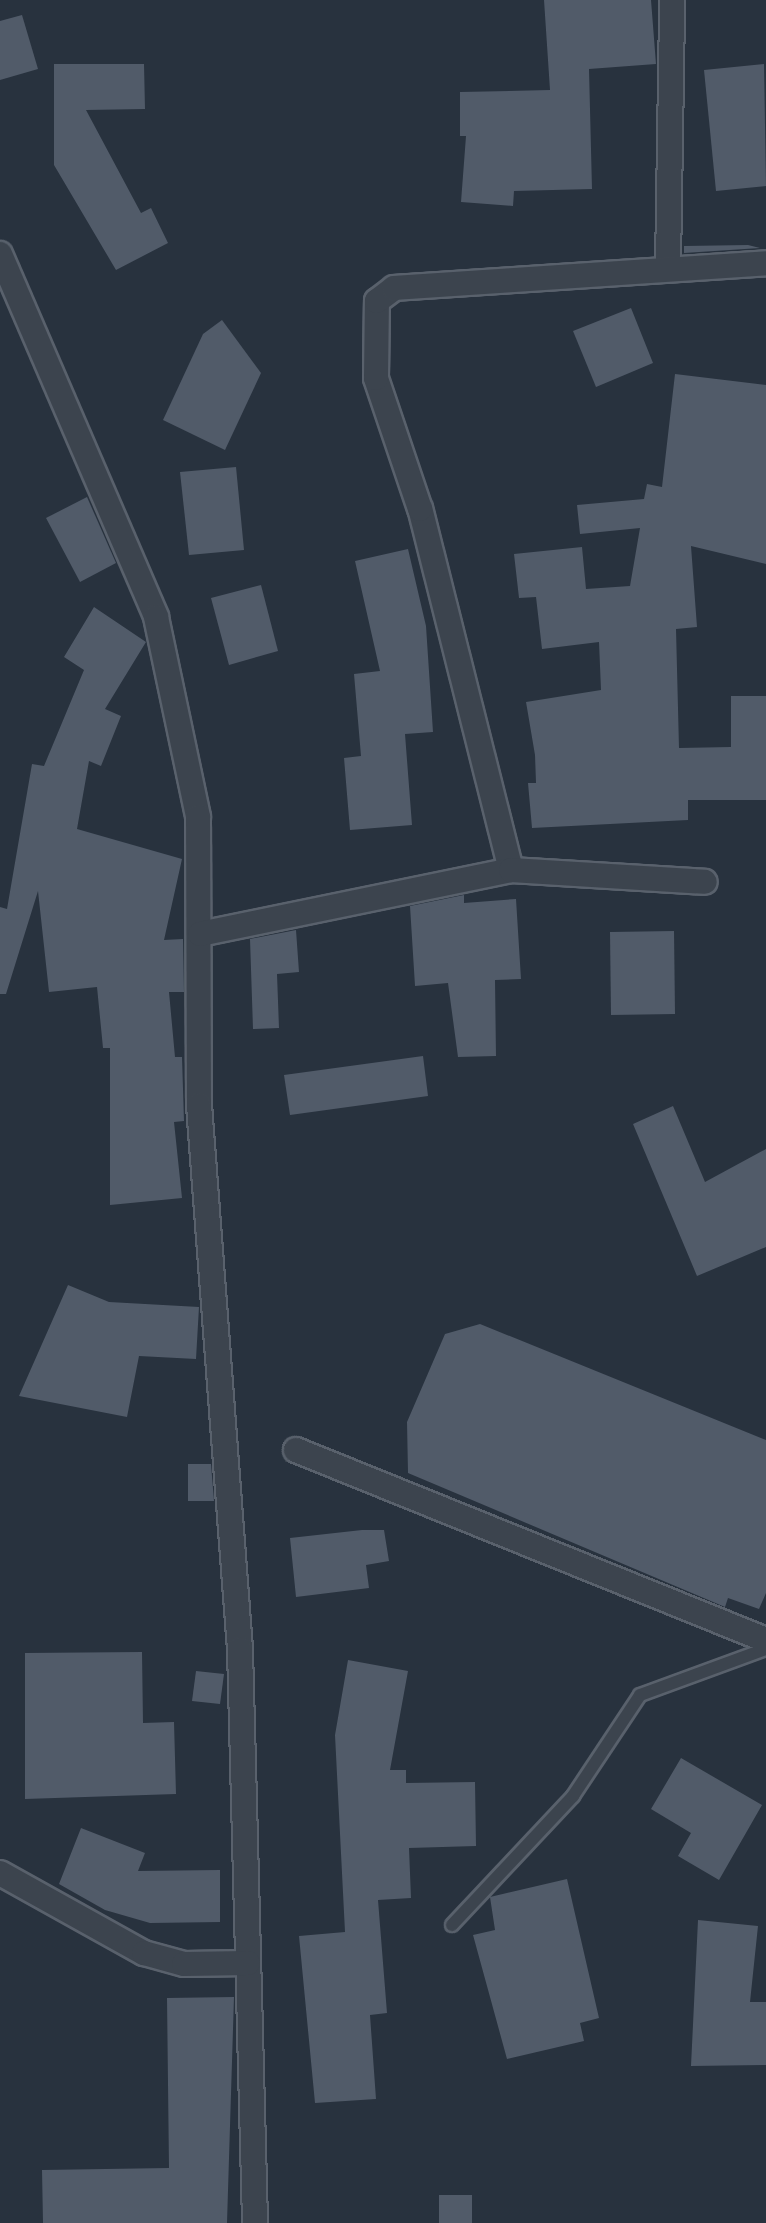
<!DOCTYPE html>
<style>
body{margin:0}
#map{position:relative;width:766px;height:2223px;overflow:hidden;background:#28323e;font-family:"Source Sans 3",sans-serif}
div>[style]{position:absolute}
.building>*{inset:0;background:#515b69}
.roads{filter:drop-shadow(2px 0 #59616c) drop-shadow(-2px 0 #59616c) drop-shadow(0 2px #59616c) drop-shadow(0 -2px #59616c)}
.lane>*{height:12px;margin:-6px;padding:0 6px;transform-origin:6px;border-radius:6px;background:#3c444e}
.street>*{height:24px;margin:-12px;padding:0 12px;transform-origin:12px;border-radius:12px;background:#3c444e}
span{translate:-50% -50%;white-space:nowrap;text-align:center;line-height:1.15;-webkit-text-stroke:8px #202834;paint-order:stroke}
</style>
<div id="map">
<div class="building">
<i style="clip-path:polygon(544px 0,651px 0,656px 64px,589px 69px,592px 189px,514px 191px,513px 206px,461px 202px,466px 136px,460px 136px,460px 92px,550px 90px)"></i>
<i style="clip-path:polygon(22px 15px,38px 69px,0 80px,0 21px)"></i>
<i style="clip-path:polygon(54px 64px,144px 64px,145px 109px,86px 110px,141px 213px,151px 208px,168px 243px,116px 270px,54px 165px)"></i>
<i style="clip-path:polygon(764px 64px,766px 186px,716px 191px,704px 70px)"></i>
<i style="clip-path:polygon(748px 245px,760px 248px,684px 253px,684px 246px)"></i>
<i style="clip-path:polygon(631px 308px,653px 363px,596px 387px,573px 331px)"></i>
<i style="clip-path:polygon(222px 320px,261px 373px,225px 450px,163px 420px,203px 334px)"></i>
<i style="clip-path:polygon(675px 374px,766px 385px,766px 564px,691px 546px,697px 627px,676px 629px,679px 748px,731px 747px,731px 696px,766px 696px,766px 800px,688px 800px,688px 820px,532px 828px,528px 783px,536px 783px,535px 755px,526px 702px,601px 690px,599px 642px,542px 649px,536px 597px,519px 598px,514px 554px,582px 547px,586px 589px,630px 586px,640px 528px,580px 534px,577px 505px,644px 499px,647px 484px,662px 487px)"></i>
<i style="clip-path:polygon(236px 467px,244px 550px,189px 555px,180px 472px)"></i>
<i style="clip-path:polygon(87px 497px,116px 563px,80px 582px,46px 518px)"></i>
<i style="clip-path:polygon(408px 549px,426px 626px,433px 732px,405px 734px,412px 825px,350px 830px,344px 758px,361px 756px,354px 674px,380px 671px,355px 561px)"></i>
<i style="clip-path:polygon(261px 585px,278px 651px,229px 665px,211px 598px)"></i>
<i style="clip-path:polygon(94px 607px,146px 642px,105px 709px,121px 716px,101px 766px,89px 761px,77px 829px,182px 859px,164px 940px,183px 939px,184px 992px,169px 992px,175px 1057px,182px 1057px,184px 1121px,174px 1122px,182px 1198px,110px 1205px,110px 1048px,103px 1048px,97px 987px,49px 992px,38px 891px,6px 994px,0 994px,0 907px,7px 909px,32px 764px,44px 766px,84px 670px,64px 657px)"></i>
<i style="clip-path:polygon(464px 895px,464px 903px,516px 899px,521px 979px,495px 980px,496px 1056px,458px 1057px,448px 983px,415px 986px,410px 906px)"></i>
<i style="clip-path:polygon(296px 930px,299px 972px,277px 974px,279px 1028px,253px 1029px,250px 939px)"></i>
<i style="clip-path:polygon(674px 931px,675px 1014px,611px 1015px,610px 932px)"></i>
<i style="clip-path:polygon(423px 1056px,428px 1096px,290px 1115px,284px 1075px)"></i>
<i style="clip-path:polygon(673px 1106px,705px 1182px,766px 1149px,766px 1247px,697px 1276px,633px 1124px)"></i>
<i style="clip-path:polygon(68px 1285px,109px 1302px,199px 1307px,196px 1359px,139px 1356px,127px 1417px,19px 1396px)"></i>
<i style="clip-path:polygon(480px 1324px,766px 1440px,766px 1593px,759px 1609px,728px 1598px,725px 1607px,408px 1473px,407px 1422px,445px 1334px)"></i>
<i style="clip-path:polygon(188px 1464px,211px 1464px,214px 1501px,188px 1501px)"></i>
<i style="clip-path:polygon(362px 1530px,384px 1530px,389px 1561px,366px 1565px,369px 1588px,296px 1597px,290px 1538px)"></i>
<i style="clip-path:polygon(142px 1652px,143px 1723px,174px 1722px,176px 1794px,25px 1799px,25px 1653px)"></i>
<i style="clip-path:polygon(348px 1660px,408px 1671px,390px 1770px,406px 1770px,406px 1783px,475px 1782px,476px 1846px,409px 1848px,411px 1898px,378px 1900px,387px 2013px,370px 2015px,376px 2099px,315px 2103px,299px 1936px,345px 1932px,335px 1735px)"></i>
<i style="clip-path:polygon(196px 1671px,224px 1674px,220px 1704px,192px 1701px)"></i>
<i style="clip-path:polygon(681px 1758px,762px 1805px,719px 1880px,678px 1856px,691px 1833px,651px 1809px)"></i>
<i style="clip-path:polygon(81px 1828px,145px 1853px,138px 1871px,220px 1870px,220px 1922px,150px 1923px,105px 1910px,59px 1884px)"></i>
<i style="clip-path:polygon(567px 1879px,599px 2018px,580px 2023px,584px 2041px,507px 2059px,473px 1935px,495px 1930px,490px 1897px)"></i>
<i style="clip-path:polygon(698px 1920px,758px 1926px,750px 2002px,766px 2002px,766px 2065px,691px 2066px)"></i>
<i style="clip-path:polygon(234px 1997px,227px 2223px,43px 2223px,42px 2170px,169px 2168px,167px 1998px)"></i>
<i style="clip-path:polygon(439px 2195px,472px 2195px,472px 2223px,439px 2223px)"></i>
</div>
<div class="roads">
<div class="lane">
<i style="left:452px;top:1925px;width:177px;rotate:-46.8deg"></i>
<i style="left:573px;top:1796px;width:121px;rotate:-56.4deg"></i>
<i style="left:640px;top:1695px;width:134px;rotate:-20.1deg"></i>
</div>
<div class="street">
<i style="left:0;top:254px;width:395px;rotate:66.7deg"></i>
<i style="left:156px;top:617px;width:204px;rotate:78.1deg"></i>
<i style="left:198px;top:817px;width:288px;rotate:89.8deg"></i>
<i style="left:199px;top:1105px;width:546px;rotate:85.69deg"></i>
<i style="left:240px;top:1649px;width:574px;rotate:88.5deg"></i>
<i style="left:668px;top:266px;width:266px;rotate:-89.1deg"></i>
<i style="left:511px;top:870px;width:372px;rotate:-104.1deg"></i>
<i style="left:420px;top:509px;width:138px;rotate:-108.6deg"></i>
<i style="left:376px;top:378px;width:77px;rotate:-89.3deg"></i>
<i style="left:377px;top:301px;width:21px;rotate:-37deg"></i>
<i style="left:394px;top:288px;width:373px;rotate:-3.8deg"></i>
<i style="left:200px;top:934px;width:318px;rotate:-11.6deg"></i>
<i style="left:511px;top:870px;width:194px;rotate:3.5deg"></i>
<i style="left:296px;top:1450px;width:507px;rotate:22.01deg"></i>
<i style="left:0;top:1873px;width:165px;rotate:29.1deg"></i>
<i style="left:144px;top:1953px;width:41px;rotate:15.4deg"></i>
<i style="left:184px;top:1964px;width:64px;rotate:-0.9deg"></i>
</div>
</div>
</div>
